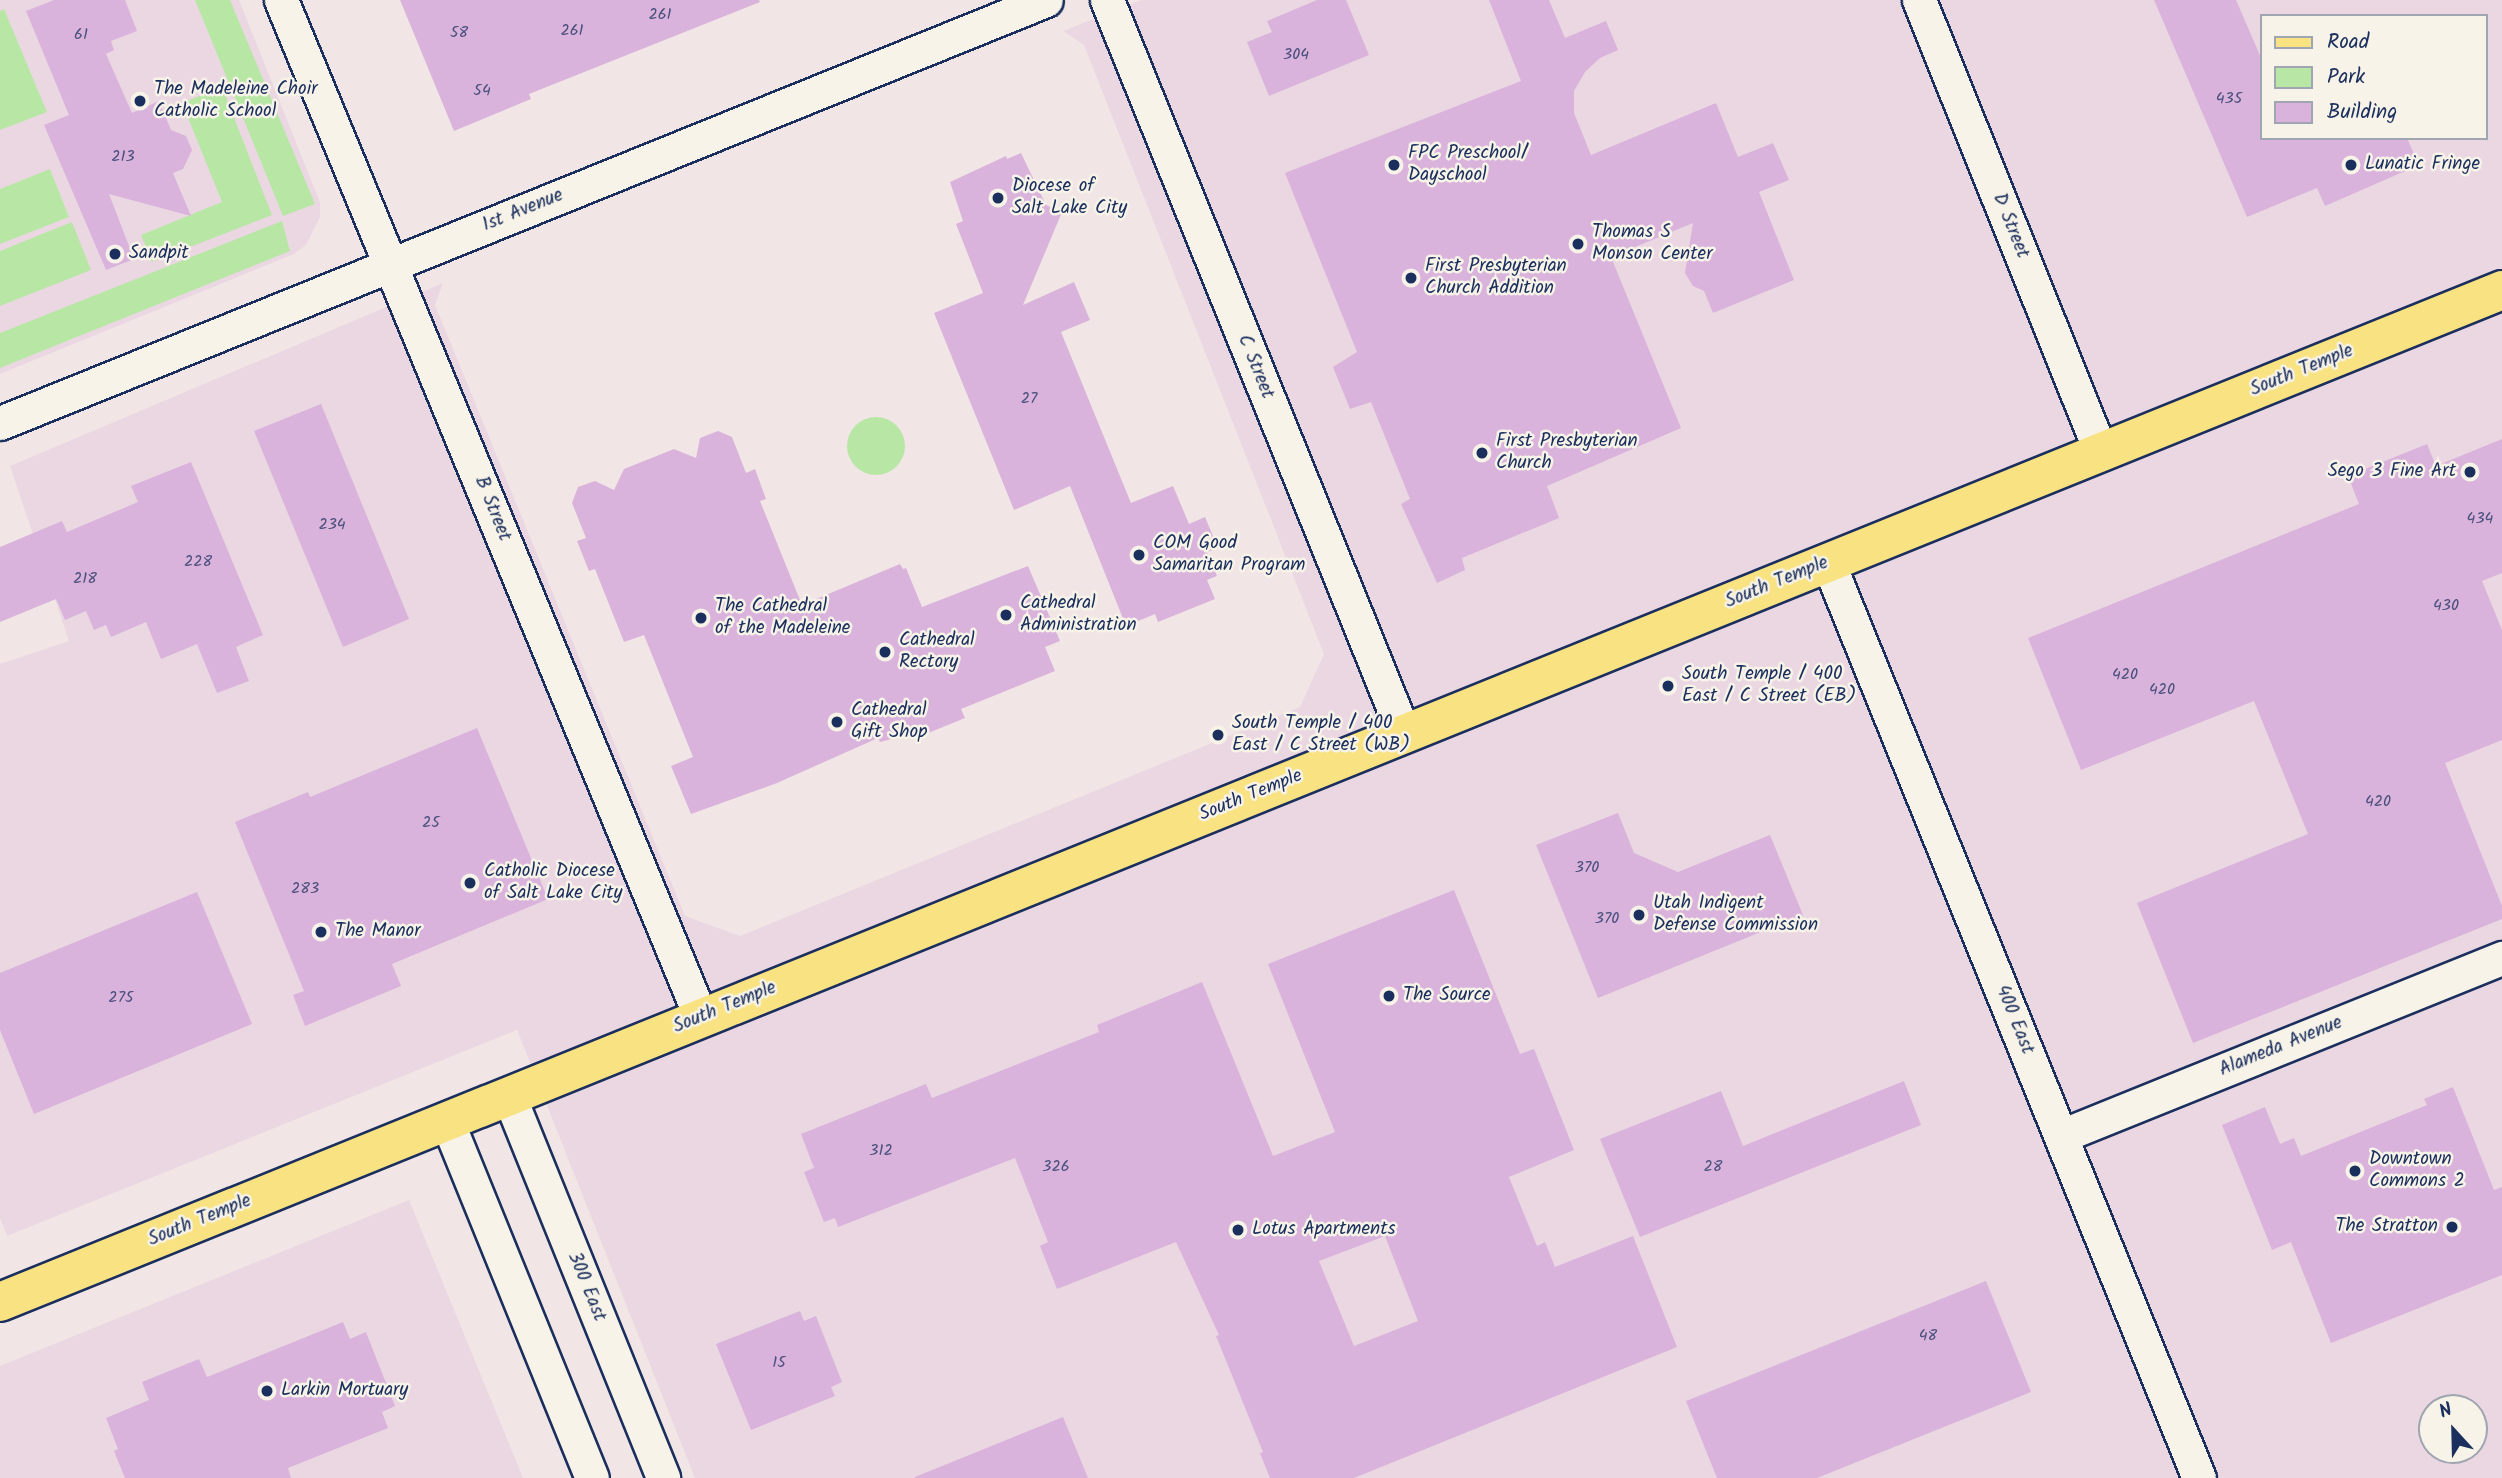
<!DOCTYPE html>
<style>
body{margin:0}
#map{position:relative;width:2502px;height:1478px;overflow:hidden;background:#f1e6e5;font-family:Kalam,sans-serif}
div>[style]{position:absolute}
.built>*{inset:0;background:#ead7e2}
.green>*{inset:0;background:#b8e7a5}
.round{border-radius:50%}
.building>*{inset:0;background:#d9b3db}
.roads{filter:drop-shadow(2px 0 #1b2f5e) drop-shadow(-2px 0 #1b2f5e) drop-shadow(0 2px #1b2f5e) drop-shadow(0 -2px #1b2f5e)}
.minor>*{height:33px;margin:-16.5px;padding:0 16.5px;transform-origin:16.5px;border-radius:16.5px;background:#f7f3e8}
.primary>*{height:38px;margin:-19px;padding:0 19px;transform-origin:19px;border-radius:19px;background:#f8e281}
.dots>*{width:19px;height:19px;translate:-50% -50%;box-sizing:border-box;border:4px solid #f7f3e8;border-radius:50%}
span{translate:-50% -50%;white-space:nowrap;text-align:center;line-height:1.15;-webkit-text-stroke:5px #f7f3e8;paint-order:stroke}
.number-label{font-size:16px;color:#4a507d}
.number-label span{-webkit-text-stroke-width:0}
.poi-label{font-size:19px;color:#1b2f5e}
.left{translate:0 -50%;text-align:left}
.right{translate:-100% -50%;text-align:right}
.street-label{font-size:19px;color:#1b2f5e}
.legend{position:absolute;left:2260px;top:14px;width:228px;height:126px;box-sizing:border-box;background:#f7f3e8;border:2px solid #9fa5b1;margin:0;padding:9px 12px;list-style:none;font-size:21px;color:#1b2f5e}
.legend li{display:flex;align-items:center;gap:14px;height:35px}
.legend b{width:35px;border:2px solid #9fa5b1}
.north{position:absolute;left:2418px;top:1394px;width:70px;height:70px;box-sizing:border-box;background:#f7f3e8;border:2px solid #9fa5b1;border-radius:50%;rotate:338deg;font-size:19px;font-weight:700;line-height:28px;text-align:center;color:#1b2f5e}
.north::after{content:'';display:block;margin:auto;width:24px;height:32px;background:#1b2f5e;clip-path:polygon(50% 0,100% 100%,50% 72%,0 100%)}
</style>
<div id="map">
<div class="built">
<i style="clip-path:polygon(0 0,239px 0,320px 202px,320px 217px,306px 245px,294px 254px,0 374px)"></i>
<i style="clip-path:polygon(evenodd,1141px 0,2502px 0,2502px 1478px,695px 1478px,517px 1030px,7px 1236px,0 1218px,0 664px,69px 641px,10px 466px,443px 283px,435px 305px,685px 916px,740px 936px,1300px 707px,1324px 654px,1084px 45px,1063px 31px,1141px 0,2262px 16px,2486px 16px,2486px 138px,2262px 138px,2262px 16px,1141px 0,2432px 1408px,2474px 1408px,2474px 1450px,2432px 1450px,2432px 1408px)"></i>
<i style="clip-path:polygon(409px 1200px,523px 1478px,0 1478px,0 1366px)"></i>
</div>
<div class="green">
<i style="clip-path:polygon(195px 0,230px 0,315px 204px,283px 216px)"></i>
<i style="clip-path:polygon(4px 9px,47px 112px,0 130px,0 11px)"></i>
<i style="clip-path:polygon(222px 87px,272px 215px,152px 262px,141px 235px,222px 202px,182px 103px)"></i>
<i style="clip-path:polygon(50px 169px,69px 217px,0 244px,0 189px)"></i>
<i style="clip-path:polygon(282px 221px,290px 251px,0 368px,0 333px)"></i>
<i style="clip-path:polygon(72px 222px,91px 270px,0 306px,0 251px)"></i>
<i class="round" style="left:847px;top:417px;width:58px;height:58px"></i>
</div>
<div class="building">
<i style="clip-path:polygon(54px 0,125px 0,137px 31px,111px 41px,114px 50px,106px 54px,132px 113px,159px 101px,171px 130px,186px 136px,192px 150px,183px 169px,173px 173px,191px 216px,109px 194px,134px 259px,106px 270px,44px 125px,69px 115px,26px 11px)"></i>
<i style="clip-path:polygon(400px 0,759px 0,760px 2px,529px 94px,531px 99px,454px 131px)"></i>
<i style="clip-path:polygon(1317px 0,1346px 0,1369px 55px,1269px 96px,1247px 42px,1272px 32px,1267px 21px)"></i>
<i style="clip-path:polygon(1489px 0,1549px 0,1565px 38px,1606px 21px,1618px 50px,1600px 58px,1585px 72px,1574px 91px,1574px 113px,1591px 155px,1716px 103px,1738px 157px,1773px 143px,1789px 180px,1759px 192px,1794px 280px,1713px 313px,1704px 291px,1693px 286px,1685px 273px,1693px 223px,1611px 257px,1681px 428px,1547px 486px,1559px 518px,1462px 558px,1465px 570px,1437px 583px,1401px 504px,1410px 499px,1371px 402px,1350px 409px,1333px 367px,1357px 352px,1285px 173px,1521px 81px)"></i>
<i style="clip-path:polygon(2154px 0,2236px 0,2262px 60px,2262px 138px,2407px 138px,2419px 165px,2325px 206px,2317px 188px,2247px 217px)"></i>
<i style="clip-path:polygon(1021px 153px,1046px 205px,1062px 212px,1023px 305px,1074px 282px,1090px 320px,1061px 332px,1131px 503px,1173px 486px,1189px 524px,1205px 517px,1218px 548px,1207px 552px,1217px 576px,1207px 580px,1215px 599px,1158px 622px,1155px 614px,1126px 626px,1070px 486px,1014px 510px,934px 313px,983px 293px,956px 224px,963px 221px,950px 182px,1006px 156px,1007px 159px)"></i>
<i style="clip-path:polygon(321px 404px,409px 619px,343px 647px,254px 431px)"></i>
<i style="clip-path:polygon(718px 431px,732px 437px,746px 473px,755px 469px,766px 499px,760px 501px,802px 605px,900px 564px,903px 569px,906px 568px,922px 607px,1028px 566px,1060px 641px,1045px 647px,1055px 671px,961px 709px,965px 718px,916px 738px,914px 733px,880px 742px,878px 738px,777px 783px,691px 814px,671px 766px,693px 757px,644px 635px,624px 642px,595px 569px,589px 571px,577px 541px,586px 538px,572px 503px,578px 487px,595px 481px,614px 490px,624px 469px,674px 449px,696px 458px,700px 438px)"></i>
<i style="clip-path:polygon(2502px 439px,2502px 573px,2482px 581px,2502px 630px,2502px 740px,2445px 763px,2502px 906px,2502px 919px,2193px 1043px,2137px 903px,2308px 834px,2254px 701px,2081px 770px,2028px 638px,2359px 504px,2348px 476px,2427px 444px,2436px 466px)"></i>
<i style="clip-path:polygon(191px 462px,263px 635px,236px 647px,249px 681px,217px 693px,197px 644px,161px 659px,146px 622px,111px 637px,106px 625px,94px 630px,86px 611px,65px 620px,56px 599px,0 622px,0 547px,62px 521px,67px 532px,138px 502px,131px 486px)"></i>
<i style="clip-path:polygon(477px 728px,548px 899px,392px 964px,401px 986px,305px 1026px,293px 995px,304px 991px,235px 822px,308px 792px,310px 797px)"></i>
<i style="clip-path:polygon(1618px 813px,1634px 853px,1678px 872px,1770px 835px,1803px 915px,1598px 998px,1536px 845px)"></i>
<i style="clip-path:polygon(evenodd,1454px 890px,1520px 1054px,1534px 1049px,1574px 1150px,1509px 1177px,1537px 1246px,1545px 1242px,1555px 1267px,1633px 1236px,1677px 1347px,1354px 1478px,1270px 1478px,1260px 1453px,1263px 1452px,1216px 1336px,1219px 1335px,1176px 1242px,1057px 1289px,1040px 1246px,1048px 1242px,1015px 1158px,838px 1227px,835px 1218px,824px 1222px,804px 1172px,814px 1168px,801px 1134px,926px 1084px,932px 1098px,1099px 1032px,1097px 1025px,1202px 982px,1273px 1156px,1335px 1132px,1268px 964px,1454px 890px,1385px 1236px,1418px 1321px,1354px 1346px,1319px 1261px,1385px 1236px)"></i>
<i style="clip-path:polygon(197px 892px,252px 1024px,34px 1114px,0 1030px,0 973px)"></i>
<i style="clip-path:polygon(1904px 1081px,1921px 1125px,1640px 1237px,1600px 1139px,1721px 1091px,1743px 1146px)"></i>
<i style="clip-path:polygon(2453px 1087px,2494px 1190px,2502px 1187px,2502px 1275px,2331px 1343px,2291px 1242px,2272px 1250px,2222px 1125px,2265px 1107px,2280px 1144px,2294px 1138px,2301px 1156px,2427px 1105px,2424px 1099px)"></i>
<i style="clip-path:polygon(1986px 1281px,2031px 1392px,1817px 1478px,1717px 1478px,1686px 1401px)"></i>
<i style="clip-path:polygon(800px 1311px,804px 1321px,816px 1316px,842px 1382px,831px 1387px,835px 1396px,751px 1430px,716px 1344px)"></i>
<i style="clip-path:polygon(343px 1322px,350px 1339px,366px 1332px,395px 1406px,382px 1412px,388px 1428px,288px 1468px,291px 1478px,125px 1478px,114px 1451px,118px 1449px,106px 1418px,149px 1400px,142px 1382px,199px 1359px,207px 1377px)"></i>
<i style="clip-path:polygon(1063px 1417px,1088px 1478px,915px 1478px,915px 1477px)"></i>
</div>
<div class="roads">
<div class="minor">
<i style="left:281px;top:0;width:1101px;rotate:67.58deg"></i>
<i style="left:1107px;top:0;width:792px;rotate:67.97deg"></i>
<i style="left:1919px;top:0;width:487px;rotate:68.1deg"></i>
<i style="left:0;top:423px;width:1128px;rotate:-22.02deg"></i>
<i style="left:1828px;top:562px;width:988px;rotate:67.95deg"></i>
<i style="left:509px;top:1096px;width:412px;rotate:68deg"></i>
<i style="left:447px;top:1121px;width:385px;rotate:67.9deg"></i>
<i style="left:2061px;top:1136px;width:476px;rotate:-22deg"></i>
</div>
<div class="primary">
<i style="left:0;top:1302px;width:2699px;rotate:-22.02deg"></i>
</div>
</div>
<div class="dots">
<i style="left:140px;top:101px;background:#1b2f5e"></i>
<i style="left:1394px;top:165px;background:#1b2f5e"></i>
<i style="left:2351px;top:165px;background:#1b2f5e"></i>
<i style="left:998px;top:198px;background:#1b2f5e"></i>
<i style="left:1578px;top:244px;background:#1b2f5e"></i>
<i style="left:115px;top:254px;background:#1b2f5e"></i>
<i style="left:1411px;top:278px;background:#1b2f5e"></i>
<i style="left:1482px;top:453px;background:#1b2f5e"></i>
<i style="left:2470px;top:472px;background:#1b2f5e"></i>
<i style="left:1139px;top:555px;background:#1b2f5e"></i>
<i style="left:1006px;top:615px;background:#1b2f5e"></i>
<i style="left:701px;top:618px;background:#1b2f5e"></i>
<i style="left:885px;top:652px;background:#1b2f5e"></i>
<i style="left:1668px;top:686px;background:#1b2f5e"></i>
<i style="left:837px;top:722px;background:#1b2f5e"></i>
<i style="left:1218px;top:735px;background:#1b2f5e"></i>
<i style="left:470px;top:883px;background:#1b2f5e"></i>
<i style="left:1639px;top:915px;background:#1b2f5e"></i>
<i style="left:321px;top:932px;background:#1b2f5e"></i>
<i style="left:1389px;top:996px;background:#1b2f5e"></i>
<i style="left:2355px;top:1171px;background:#1b2f5e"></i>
<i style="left:2452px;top:1227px;background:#1b2f5e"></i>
<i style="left:1238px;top:1230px;background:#1b2f5e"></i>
<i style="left:267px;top:1391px;background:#1b2f5e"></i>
</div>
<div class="number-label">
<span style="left:660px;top:15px">261</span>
<span style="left:572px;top:31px">261</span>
<span style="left:459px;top:33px">58</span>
<span style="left:81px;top:35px">61</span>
<span style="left:1296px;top:55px">304</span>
<span style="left:482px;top:91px">54</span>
<span style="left:2229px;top:99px">435</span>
<span style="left:123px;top:157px">213</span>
<span style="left:1029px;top:399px">27</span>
<span style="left:2480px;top:519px">434</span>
<span style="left:332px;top:525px">234</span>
<span style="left:198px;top:562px">228</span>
<span style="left:85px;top:579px">218</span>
<span style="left:2446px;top:606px">430</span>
<span style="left:2125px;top:675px">420</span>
<span style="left:2162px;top:690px">420</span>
<span style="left:2378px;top:802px">420</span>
<span style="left:431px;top:823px">25</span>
<span style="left:1587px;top:868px">370</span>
<span style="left:305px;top:889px">283</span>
<span style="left:1607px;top:919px">370</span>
<span style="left:121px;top:998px">275</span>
<span style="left:881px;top:1151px">312</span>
<span style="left:1056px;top:1167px">326</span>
<span style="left:1713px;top:1167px">28</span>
<span style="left:1928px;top:1336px">48</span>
<span style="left:779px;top:1363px">15</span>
</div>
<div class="poi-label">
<span class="left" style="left:154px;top:101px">The Madeleine Choir<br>Catholic School</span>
<span class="left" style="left:1408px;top:165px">FPC Preschool/<br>Dayschool</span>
<span class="left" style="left:2365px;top:165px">Lunatic Fringe</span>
<span class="left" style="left:1012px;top:198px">Diocese of<br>Salt Lake City</span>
<span class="left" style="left:1592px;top:244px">Thomas S<br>Monson Center</span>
<span class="left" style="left:129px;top:254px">Sandpit</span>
<span class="left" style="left:1425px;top:278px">First Presbyterian<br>Church Addition</span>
<span class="left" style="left:1496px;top:453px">First Presbyterian<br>Church</span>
<span class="right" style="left:2456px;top:472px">Sego 3 Fine Art</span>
<span class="left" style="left:1153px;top:555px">COM Good<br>Samaritan Program</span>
<span class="left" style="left:1020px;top:615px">Cathedral<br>Administration</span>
<span class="left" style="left:715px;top:618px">The Cathedral<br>of the Madeleine</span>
<span class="left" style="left:899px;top:652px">Cathedral<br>Rectory</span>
<span class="left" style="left:1682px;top:686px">South Temple / 400<br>East / C Street (EB)</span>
<span class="left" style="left:851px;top:722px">Cathedral<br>Gift Shop</span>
<span class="left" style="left:1232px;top:735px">South Temple / 400<br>East / C Street (WB)</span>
<span class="left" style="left:484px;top:883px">Catholic Diocese<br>of Salt Lake City</span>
<span class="left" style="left:1653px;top:915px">Utah Indigent<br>Defense Commission</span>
<span class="left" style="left:335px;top:932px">The Manor</span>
<span class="left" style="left:1403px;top:996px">The Source</span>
<span class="left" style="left:2369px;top:1171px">Downtown<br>Commons 2</span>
<span class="right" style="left:2438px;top:1227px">The Stratton</span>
<span class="left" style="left:1252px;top:1230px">Lotus Apartments</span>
<span class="left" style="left:281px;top:1391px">Larkin Mortuary</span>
</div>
<div class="street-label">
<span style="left:523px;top:211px;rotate:-22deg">1st Avenue</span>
<span style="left:2010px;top:226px;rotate:68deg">D Street</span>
<span style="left:1255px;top:367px;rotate:68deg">C Street</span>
<span style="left:2302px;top:371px;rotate:-22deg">South Temple</span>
<span style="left:492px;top:509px;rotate:68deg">B Street</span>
<span style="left:1777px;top:583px;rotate:-22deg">South Temple</span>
<span style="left:1251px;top:796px;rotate:-22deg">South Temple</span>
<span style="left:725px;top:1008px;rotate:-22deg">South Temple</span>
<span style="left:2014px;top:1020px;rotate:68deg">400 East</span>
<span style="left:2281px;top:1047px;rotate:-22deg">Alameda Avenue</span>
<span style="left:200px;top:1221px;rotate:-22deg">South Temple</span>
<span style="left:586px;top:1287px;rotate:68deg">300 East</span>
</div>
<ul class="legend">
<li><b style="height:9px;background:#f8e281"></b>Road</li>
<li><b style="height:19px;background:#b8e7a5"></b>Park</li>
<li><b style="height:19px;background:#d9b3db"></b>Building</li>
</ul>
<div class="north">N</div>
</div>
